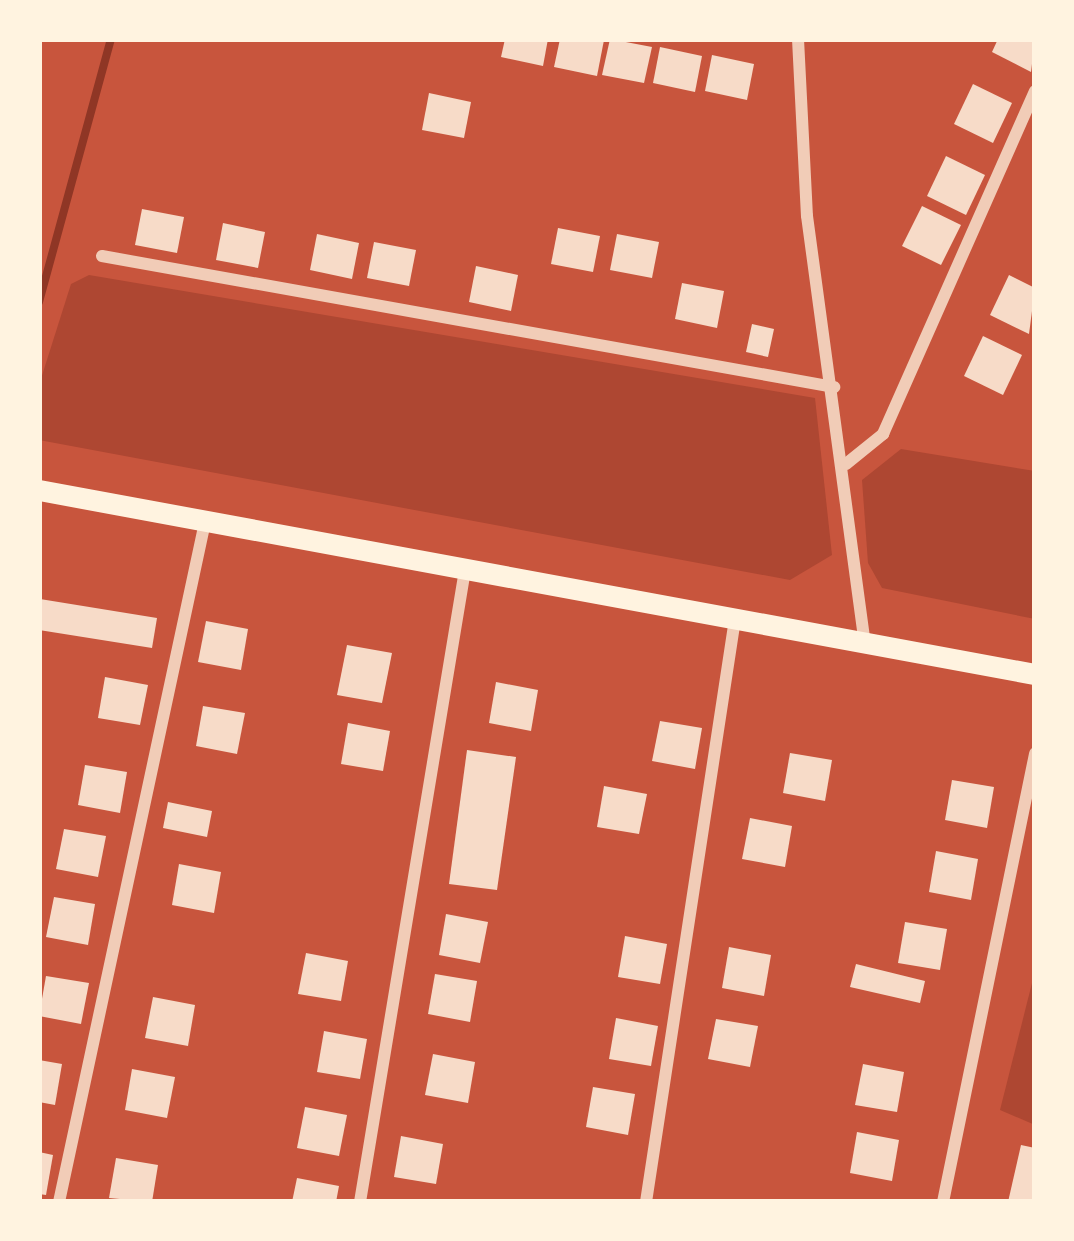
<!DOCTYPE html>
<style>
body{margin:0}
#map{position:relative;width:1074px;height:1241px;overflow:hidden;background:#c8553d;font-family:"Alegreya Sans",sans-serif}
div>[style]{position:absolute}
.green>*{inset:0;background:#ae4732}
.stream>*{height:8px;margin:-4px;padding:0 4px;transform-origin:4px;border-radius:4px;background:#8f3625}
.building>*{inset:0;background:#f7dbc8}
.minor>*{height:12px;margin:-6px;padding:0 6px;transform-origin:6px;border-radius:6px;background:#f1ccb7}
.secondary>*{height:21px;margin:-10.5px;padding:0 10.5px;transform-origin:10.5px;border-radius:10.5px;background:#fff3e0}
span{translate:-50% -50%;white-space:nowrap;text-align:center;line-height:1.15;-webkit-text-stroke:12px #fff3e0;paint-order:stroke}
.frame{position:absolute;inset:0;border:42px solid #fff3e0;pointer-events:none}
</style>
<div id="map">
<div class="green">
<i style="clip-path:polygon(89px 275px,815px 398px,832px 555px,790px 580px,39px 440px,39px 385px,71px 284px)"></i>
<i style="clip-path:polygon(901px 449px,1035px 471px,1035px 619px,882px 588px,868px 563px,862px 480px)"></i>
<i style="clip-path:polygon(1032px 983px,1035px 984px,1035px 1125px,1000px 1110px)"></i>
</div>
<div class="stream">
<i style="left:39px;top:302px;width:273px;rotate:-74.7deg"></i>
</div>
<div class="building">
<i style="clip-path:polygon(505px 39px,548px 39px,543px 66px,501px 57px)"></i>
<i style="clip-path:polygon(560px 39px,604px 40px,597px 76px,554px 67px)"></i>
<i style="clip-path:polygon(610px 39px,652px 47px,644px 83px,602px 75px)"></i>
<i style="clip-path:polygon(998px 39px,1035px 39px,1031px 72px,992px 52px)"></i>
<i style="clip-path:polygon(660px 47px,702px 56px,695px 92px,653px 83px)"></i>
<i style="clip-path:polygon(712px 55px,754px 64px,747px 100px,705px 91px)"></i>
<i style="clip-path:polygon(973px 84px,1012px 103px,993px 143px,954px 124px)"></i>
<i style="clip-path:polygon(429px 93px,471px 102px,464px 138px,422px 130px)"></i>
<i style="clip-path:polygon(946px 156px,985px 175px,966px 215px,927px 196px)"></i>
<i style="clip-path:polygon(922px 206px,961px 225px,941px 265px,902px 246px)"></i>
<i style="clip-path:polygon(142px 209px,184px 217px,177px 253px,135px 245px)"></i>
<i style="clip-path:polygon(223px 223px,265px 232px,258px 268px,216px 260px)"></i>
<i style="clip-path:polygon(558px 228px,600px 236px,593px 272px,551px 264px)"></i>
<i style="clip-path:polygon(317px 234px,359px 243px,352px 279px,310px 270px)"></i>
<i style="clip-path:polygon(617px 234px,659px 242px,652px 278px,610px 270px)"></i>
<i style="clip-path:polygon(374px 242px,416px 250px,409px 286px,367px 278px)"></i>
<i style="clip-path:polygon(476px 266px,518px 275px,511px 311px,469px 302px)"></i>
<i style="clip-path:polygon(1009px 275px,1035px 288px,1029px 334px,990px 315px)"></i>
<i style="clip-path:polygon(682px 283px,724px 291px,717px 328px,675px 319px)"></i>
<i style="clip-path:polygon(752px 324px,774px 329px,768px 357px,746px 352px)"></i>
<i style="clip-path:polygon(983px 336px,1022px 355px,1003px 395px,964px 376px)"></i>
<i style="clip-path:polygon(40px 599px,157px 618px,152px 648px,39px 630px)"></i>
<i style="clip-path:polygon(206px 621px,248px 629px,241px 670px,198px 662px)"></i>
<i style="clip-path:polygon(347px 645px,392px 653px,382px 703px,337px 695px)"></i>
<i style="clip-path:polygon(105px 677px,148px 685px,140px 725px,98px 718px)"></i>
<i style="clip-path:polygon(496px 682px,538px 690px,531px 731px,489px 723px)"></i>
<i style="clip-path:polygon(203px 706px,245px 713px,237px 754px,196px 746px)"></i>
<i style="clip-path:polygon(660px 721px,702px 728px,695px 769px,652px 761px)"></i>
<i style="clip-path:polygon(348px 723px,390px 731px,383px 771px,341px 764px)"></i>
<i style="clip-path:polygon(467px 750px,516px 757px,497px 890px,449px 884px)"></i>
<i style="clip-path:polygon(790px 753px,832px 760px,825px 801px,783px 793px)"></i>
<i style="clip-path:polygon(85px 765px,127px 772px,120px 813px,78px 805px)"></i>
<i style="clip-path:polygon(952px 780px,994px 787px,987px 828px,945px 820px)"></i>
<i style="clip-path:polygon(604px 786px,647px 794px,639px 834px,597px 827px)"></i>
<i style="clip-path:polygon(168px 802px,212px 811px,207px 837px,163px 828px)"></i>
<i style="clip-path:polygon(750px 818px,792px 826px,785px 867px,742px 859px)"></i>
<i style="clip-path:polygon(64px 829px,106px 836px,98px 877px,56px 869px)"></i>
<i style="clip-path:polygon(936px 851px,978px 859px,971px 900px,929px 892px)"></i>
<i style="clip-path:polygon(179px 864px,221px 872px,214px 913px,172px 905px)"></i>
<i style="clip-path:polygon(54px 897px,95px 904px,88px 945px,46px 937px)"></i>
<i style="clip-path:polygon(446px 914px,488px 922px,480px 963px,439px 955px)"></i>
<i style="clip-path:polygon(905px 922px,947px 929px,940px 970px,898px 963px)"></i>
<i style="clip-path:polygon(625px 936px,667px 944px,660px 984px,618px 977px)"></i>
<i style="clip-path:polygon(729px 947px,771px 955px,764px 996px,722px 988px)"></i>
<i style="clip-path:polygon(306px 953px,348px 961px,341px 1001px,298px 994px)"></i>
<i style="clip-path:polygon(856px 964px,925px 981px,920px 1003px,850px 987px)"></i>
<i style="clip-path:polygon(435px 974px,477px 981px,470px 1022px,428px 1014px)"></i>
<i style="clip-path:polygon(46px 976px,89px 983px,81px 1024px,39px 1016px)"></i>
<i style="clip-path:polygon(153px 997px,195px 1005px,188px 1046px,145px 1038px)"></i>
<i style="clip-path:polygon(616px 1018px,658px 1026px,651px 1066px,609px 1059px)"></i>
<i style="clip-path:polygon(716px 1019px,758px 1026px,750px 1067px,708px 1059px)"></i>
<i style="clip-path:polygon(324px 1031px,367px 1039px,360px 1079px,317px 1072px)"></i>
<i style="clip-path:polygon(433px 1054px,475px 1062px,468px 1103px,425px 1095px)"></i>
<i style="clip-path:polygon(39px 1060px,62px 1064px,55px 1105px,39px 1102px)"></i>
<i style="clip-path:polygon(863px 1064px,904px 1072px,897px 1112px,855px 1105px)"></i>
<i style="clip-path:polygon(132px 1069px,175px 1077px,167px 1118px,125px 1110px)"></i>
<i style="clip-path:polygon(593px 1087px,635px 1094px,628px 1135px,586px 1127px)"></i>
<i style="clip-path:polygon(305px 1107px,347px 1115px,339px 1156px,297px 1148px)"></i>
<i style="clip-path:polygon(857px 1132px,899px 1140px,892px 1181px,850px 1173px)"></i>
<i style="clip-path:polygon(401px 1136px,443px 1144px,436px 1184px,394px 1177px)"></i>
<i style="clip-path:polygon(1021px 1145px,1035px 1148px,1035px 1202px,1008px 1202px)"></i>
<i style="clip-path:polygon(39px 1152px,53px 1155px,46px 1195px,39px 1194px)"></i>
<i style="clip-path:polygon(116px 1158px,158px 1165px,152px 1202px,109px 1198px)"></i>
<i style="clip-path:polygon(297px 1178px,339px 1186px,336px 1202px,292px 1202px)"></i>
</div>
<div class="minor">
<i style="left:798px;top:39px;width:177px;rotate:87.1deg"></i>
<i style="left:807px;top:216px;width:431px;rotate:82.3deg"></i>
<i style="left:102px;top:256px;width:744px;rotate:10.15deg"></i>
<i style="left:846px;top:464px;width:48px;rotate:-39deg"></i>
<i style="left:883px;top:434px;width:375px;rotate:-66.1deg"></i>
<i style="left:59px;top:1202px;width:695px;rotate:-77.88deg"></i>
<i style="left:360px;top:1202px;width:641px;rotate:-80.57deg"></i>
<i style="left:646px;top:1202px;width:590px;rotate:-81.32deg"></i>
<i style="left:943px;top:1202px;width:458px;rotate:-78.4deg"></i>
</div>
<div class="secondary">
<i style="left:39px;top:490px;width:1013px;rotate:10.47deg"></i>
</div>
<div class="frame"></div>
</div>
